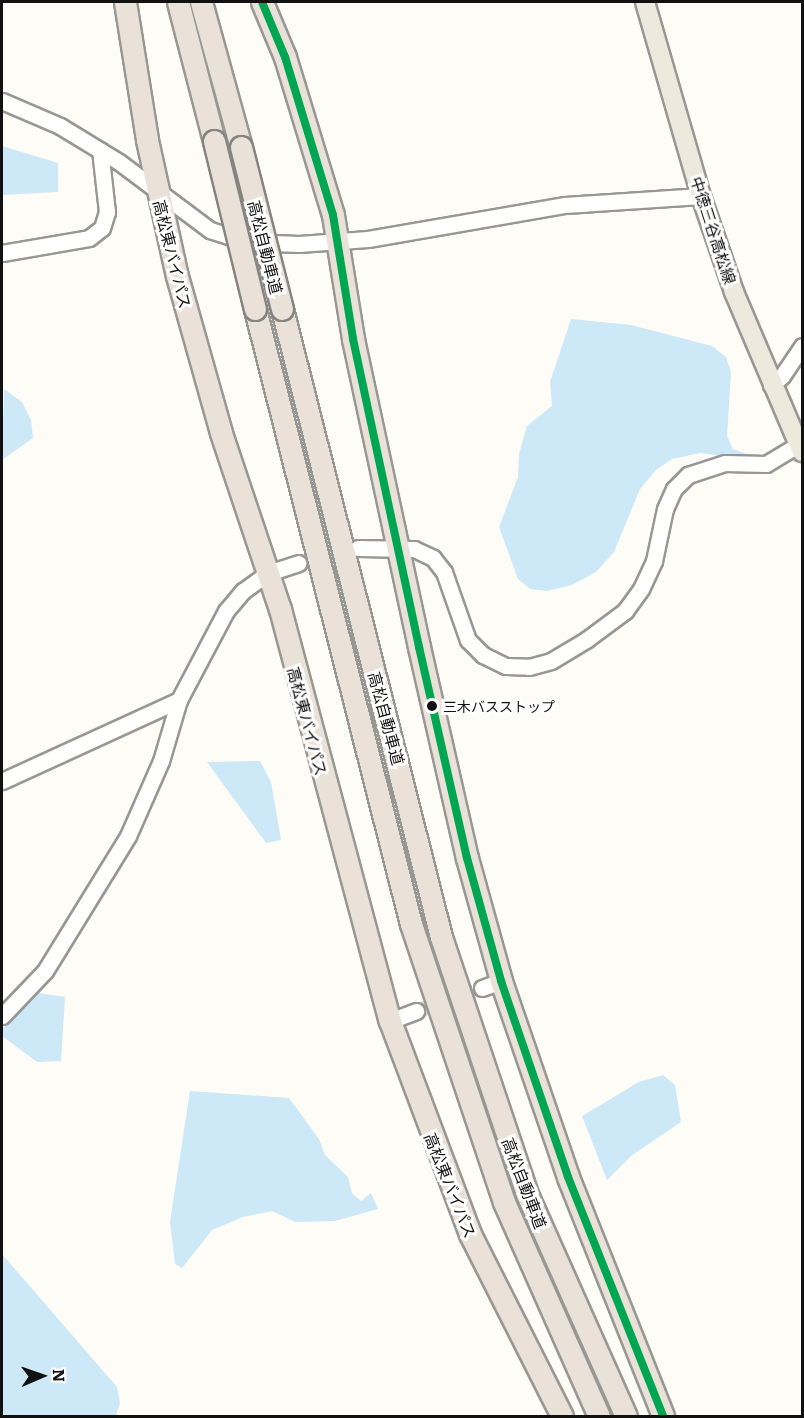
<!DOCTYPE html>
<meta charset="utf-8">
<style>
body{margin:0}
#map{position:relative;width:804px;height:1418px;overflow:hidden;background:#fdfcf7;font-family:Literata,"Noto Sans JP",serif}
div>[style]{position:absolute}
.water>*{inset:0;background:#cde8f7}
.minor-tunnel>*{height:15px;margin-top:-7.5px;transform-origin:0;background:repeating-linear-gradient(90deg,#dad9d4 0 15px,transparent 0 23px)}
.roads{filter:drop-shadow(2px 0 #979795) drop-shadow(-2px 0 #979795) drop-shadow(0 2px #979795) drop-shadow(0 -2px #979795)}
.minor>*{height:15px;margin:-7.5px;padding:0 7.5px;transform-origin:7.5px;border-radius:7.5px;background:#fffffe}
.major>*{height:18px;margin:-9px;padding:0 9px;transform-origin:9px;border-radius:9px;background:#ede9dc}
.highway>*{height:21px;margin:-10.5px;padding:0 10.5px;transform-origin:10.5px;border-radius:10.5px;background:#eae1d8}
.bridges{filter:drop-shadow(2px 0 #858482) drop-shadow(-2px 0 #858482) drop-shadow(0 2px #858482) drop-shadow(0 -2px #858482)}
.highway-bridge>*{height:21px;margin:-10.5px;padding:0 10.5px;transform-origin:10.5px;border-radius:10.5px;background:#eae1d8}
.bus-1>*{height:8px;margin:-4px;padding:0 4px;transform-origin:4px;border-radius:4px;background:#00a651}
.dots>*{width:16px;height:16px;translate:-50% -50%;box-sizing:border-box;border:3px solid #fff;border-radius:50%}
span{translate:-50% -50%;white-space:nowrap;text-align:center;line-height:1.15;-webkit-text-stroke:6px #fff;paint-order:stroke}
.bus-label{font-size:14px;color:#111}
.left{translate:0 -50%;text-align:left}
.street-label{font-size:16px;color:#111}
.frame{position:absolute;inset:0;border:3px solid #111;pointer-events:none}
.north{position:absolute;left:12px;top:1346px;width:60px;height:60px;-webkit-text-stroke:4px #fff;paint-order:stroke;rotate:88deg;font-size:16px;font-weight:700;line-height:24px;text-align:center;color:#111}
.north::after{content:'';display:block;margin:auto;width:21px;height:27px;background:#111;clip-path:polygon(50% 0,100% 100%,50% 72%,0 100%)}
</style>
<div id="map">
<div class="water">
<i style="clip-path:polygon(2px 146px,58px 163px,58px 192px,2px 195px)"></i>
<i style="clip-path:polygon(571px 319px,631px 325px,712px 346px,726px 357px,731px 372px,727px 436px,733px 449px,752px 456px,752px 460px,700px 453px,672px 459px,656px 470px,640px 489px,614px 552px,596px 572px,572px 585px,547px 591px,530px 589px,518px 579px,499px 527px,518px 477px,519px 454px,527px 426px,552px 406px,550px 382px)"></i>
<i style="clip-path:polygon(4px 389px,22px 402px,31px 420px,33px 438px,2px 460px)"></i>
<i style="clip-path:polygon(260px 761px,271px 782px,281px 840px,266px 843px,207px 762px)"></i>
<i style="clip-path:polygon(39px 993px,65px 997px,61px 1061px,37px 1062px,2px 1036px,2px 1029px)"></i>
<i style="clip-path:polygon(663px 1075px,675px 1085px,681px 1122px,631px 1156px,607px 1180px,582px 1116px,639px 1082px)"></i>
<i style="clip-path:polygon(190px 1091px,289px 1098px,319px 1139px,325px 1155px,348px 1177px,352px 1193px,361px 1201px,371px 1193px,378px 1209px,335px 1221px,295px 1222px,272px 1211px,243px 1217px,212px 1230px,182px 1268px,175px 1264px,170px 1222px)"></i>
<i style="clip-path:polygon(2px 1254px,117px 1387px,120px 1403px,116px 1416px,2px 1416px)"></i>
</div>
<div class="minor-tunnel">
<i style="left:298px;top:563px;width:57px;rotate:-14.3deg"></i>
<i style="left:416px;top:1011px;width:70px;rotate:-19.2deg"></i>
</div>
<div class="roads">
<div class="minor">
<i style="left:2px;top:101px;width:63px;rotate:23.3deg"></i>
<i style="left:60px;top:126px;width:69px;rotate:31.4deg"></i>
<i style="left:119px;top:162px;width:114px;rotate:36.8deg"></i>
<i style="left:210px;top:230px;width:40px;rotate:18deg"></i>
<i style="left:248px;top:242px;width:51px;rotate:2.2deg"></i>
<i style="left:299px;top:244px;width:69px;rotate:-4.1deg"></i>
<i style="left:368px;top:239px;width:200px;rotate:-9.8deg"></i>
<i style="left:565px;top:205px;width:136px;rotate:-3.8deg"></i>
<i style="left:2px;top:253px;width:88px;rotate:-9.8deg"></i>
<i style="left:89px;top:238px;width:16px;rotate:-38deg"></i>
<i style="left:102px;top:228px;width:17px;rotate:-73deg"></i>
<i style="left:107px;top:212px;width:62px;rotate:-96.4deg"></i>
<i style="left:771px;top:385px;width:14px;rotate:-39deg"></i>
<i style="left:782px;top:376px;width:36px;rotate:-56deg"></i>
<i style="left:358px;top:548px;width:56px;rotate:1deg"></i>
<i style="left:414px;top:549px;width:21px;rotate:25deg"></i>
<i style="left:433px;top:558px;width:18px;rotate:52deg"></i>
<i style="left:444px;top:572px;width:72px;rotate:70.6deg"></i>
<i style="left:468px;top:640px;width:21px;rotate:45deg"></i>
<i style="left:483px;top:655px;width:25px;rotate:26deg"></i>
<i style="left:506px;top:666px;width:23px;rotate:2deg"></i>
<i style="left:529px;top:667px;width:23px;rotate:-15deg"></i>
<i style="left:551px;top:661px;width:41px;rotate:-31deg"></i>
<i style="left:586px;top:640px;width:49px;rotate:-36.6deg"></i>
<i style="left:625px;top:611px;width:27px;rotate:-54deg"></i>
<i style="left:641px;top:589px;width:31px;rotate:-65deg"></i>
<i style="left:654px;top:561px;width:53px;rotate:-78.1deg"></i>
<i style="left:665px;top:509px;width:22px;rotate:-66deg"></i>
<i style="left:674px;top:489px;width:20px;rotate:-45deg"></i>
<i style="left:688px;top:475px;width:39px;rotate:-18deg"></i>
<i style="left:725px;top:463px;width:41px;rotate:1.4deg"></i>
<i style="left:766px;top:464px;width:39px;rotate:-31deg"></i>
<i style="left:2px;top:781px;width:195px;rotate:-24.6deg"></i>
<i style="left:482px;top:988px;width:20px;rotate:-20deg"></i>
<i style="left:2px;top:1016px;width:62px;rotate:-46.3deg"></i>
<i style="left:45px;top:971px;width:158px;rotate:-58.4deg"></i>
<i style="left:128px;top:836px;width:82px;rotate:-66.3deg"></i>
<i style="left:161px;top:761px;width:64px;rotate:-73.6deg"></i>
<i style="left:179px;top:700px;width:101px;rotate:-62.2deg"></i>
<i style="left:226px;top:611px;width:26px;rotate:-50deg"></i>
<i style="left:243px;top:591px;width:31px;rotate:-36deg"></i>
<i style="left:268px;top:573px;width:32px;rotate:-18deg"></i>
<i style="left:390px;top:1021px;width:28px;rotate:-21deg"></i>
</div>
<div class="major">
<i style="left:645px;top:2px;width:202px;rotate:73.9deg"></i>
<i style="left:701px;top:196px;width:102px;rotate:71deg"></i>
<i style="left:734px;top:292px;width:174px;rotate:67deg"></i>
</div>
<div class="highway">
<i style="left:125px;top:2px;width:140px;rotate:80.9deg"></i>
<i style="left:147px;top:140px;width:139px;rotate:77.6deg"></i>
<i style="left:177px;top:276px;width:163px;rotate:74.3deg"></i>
<i style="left:221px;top:433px;width:186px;rotate:71.5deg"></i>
<i style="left:280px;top:609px;width:426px;rotate:75.1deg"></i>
<i style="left:390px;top:1021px;width:228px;rotate:69.4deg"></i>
<i style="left:470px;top:1234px;width:204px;rotate:63.2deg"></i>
<i style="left:178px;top:2px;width:144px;rotate:75.5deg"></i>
<i style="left:201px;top:2px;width:150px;rotate:74.6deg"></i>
<i style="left:262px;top:2px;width:60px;rotate:67.3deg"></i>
<i style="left:285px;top:57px;width:165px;rotate:73.1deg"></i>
<i style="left:333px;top:215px;width:126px;rotate:80.8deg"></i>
<i style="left:353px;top:339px;width:315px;rotate:77.9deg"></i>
<i style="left:419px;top:647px;width:216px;rotate:77.2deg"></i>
<i style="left:467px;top:858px;width:128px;rotate:74.5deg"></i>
<i style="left:501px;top:981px;width:207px;rotate:71.1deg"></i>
<i style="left:568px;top:1177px;width:257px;rotate:68.3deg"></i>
<i style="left:255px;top:309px;width:634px;rotate:75.77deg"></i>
<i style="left:411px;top:924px;width:293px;rotate:71.5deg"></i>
<i style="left:504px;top:1202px;width:234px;rotate:66.1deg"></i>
<i style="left:282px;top:309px;width:648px;rotate:75.79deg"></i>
<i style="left:441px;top:937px;width:271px;rotate:71.5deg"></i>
<i style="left:527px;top:1194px;width:243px;rotate:66deg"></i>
</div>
</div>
<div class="bridges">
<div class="highway-bridge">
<i style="left:214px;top:141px;width:173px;rotate:76.3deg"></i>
<i style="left:241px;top:147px;width:167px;rotate:75.8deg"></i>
</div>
</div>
<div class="bus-1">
<i style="left:262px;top:2px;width:60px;rotate:67.3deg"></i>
<i style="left:285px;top:57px;width:165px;rotate:73.1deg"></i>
<i style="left:333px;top:215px;width:126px;rotate:80.8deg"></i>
<i style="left:353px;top:339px;width:315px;rotate:77.9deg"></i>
<i style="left:419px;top:647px;width:216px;rotate:77.2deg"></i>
<i style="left:467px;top:858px;width:128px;rotate:74.5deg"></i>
<i style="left:501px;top:981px;width:207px;rotate:71.1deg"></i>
<i style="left:568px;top:1177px;width:257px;rotate:68.3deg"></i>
</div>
<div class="dots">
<i style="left:432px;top:706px;background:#111"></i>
</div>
<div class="bus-label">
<span class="left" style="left:443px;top:706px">三木バスストップ</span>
</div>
<div class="street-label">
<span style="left:714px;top:230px;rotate:72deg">中徳三谷高松線</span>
<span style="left:266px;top:247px;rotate:76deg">高松自動車道</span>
<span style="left:173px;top:254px;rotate:76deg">高松東バイパス</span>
<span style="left:387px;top:718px;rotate:75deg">高松自動車道</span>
<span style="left:308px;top:721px;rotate:75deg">高松東バイパス</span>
<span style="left:525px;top:1183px;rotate:69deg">高松自動車道</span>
<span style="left:451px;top:1185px;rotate:68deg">高松東バイパス</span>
</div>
<div class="frame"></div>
<div class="north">N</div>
</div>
